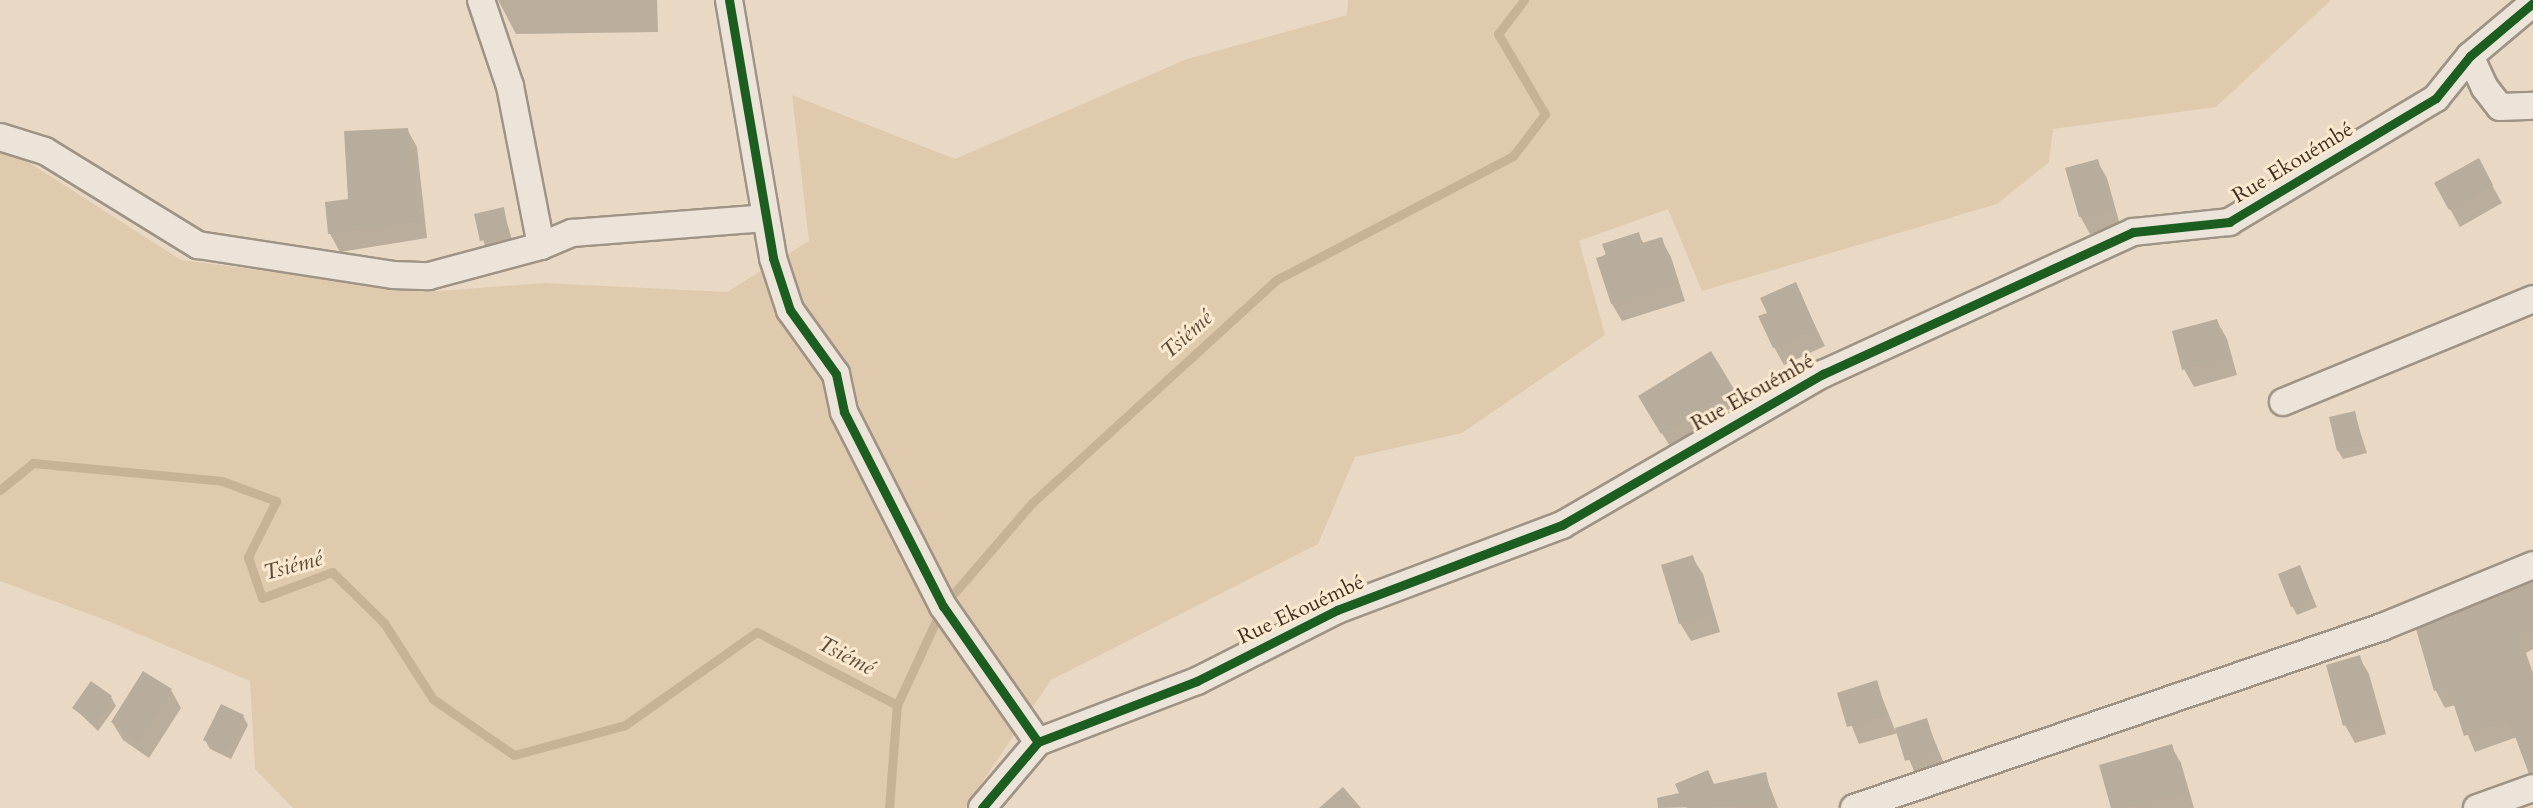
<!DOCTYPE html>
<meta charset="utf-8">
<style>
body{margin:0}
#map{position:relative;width:2533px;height:808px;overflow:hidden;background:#e9d9c4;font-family:Cardo,serif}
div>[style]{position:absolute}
.green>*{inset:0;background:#e0caae}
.shadow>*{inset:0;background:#0003}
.stream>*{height:9px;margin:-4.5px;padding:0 4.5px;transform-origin:4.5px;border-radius:4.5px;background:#c7b296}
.building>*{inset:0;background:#b8ac9d}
.roads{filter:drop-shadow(2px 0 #9e9385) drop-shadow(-2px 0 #9e9385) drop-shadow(0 2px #9e9385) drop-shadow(0 -2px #9e9385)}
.street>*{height:26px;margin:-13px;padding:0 13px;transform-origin:13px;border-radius:13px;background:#ece4d9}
.cycleway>*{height:9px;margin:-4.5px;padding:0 4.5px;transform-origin:4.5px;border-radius:4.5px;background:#1b5e20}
span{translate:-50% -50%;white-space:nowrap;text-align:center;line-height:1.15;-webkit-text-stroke:6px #fae8cf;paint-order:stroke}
.street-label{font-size:21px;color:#3f2e20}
.water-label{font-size:22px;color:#5e4b38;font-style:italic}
</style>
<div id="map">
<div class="green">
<i style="clip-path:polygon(1348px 0,2331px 0,2216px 107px,2053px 129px,2049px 162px,1997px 204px,1702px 291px,1668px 209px,1579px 241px,1605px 335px,1462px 433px,1355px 457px,1318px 544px,1051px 680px,965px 808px,293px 808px,255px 769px,250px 681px,108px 621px,0 581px,0 150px,8px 149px,181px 260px,427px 292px,544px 283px,727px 292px,809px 241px,792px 95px,955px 159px,1187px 59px,1347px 15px)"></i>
</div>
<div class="shadow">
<i style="clip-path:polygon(498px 0,657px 0,658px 32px,516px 34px)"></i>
<i style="clip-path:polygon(407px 129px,417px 147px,427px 238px,340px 252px,330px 234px,326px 203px,350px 201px)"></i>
<i style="clip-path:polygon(2478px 160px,2502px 203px,2460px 227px,2450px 209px)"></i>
<i style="clip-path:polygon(2097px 161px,2107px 178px,2120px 225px,2090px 234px,2080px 216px)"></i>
<i style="clip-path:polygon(503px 209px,513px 243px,486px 249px,476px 215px)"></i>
<i style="clip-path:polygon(1638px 234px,1644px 244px,1661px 239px,1671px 257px,1685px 301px,1622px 321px,1612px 304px,1598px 259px)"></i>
<i style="clip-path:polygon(1795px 284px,1825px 346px,1784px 365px,1774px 347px,1769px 313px)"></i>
<i style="clip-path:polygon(2217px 321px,2227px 339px,2237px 375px,2194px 387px,2184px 369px)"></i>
<i style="clip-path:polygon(1710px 353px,1743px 407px,1673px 451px,1650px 414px)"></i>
<i style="clip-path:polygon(2354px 413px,2367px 453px,2343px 459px,2338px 451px)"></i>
<i style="clip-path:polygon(1692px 557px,1703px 574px,1720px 632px,1691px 641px,1680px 623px)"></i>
<i style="clip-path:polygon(2299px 567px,2317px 607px,2297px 615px,2292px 606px)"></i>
<i style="clip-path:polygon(2533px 585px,2533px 649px,2526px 653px,2533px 673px,2533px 772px,2517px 737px,2475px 752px,2455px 705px,2445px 708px,2436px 691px,2418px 630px)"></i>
<i style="clip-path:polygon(2359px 657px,2369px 674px,2386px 734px,2355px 743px,2345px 725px)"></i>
<i style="clip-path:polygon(1876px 682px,1895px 730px,1926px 720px,1946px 768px,1917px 778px,1898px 733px,1859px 744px,1839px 694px)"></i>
<i style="clip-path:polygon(171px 690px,181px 708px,149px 758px,123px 740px,112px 722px)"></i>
<i style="clip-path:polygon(111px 697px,116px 706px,98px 731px,74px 708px)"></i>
<i style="clip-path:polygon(243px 716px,248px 725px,231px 759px,210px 749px,205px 740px)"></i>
<i style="clip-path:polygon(2171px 746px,2181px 763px,2194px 808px,2113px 808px)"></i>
<i style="clip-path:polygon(1707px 772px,1715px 786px,1765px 774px,1778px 808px,1687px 808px,1677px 785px)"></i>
<i style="clip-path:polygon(1343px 787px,1361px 808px,1319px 808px)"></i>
</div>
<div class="stream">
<i style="left:0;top:490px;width:43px;rotate:-39.3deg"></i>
<i style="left:33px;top:463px;width:190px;rotate:5.4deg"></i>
<i style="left:222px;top:481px;width:58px;rotate:20.3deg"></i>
<i style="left:276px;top:501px;width:63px;rotate:116.6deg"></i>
<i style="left:248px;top:557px;width:43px;rotate:71.1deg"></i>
<i style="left:262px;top:598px;width:75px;rotate:-20.4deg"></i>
<i style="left:332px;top:572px;width:73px;rotate:44.4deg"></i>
<i style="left:384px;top:623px;width:90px;rotate:57.2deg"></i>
<i style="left:433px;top:699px;width:98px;rotate:34.7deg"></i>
<i style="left:514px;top:755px;width:115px;rotate:-15.1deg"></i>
<i style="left:625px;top:725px;width:161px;rotate:-35.2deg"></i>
<i style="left:757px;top:632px;width:158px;rotate:27.5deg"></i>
<i style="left:897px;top:705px;width:109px;rotate:-65.1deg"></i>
<i style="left:943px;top:606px;width:136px;rotate:-49.2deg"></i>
<i style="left:1032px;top:503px;width:331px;rotate:-42.4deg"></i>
<i style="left:1276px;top:280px;width:267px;rotate:-27.6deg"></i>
<i style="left:1513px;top:156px;width:53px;rotate:-52.7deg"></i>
<i style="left:1545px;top:114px;width:93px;rotate:-120.4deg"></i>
<i style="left:1498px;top:34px;width:43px;rotate:-52.6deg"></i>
<i style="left:889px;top:808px;width:103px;rotate:-85.6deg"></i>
</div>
<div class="building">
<i style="clip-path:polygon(408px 128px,418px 221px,328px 234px,325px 202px,348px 199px,344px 131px)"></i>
<i style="clip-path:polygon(2479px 158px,2493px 185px,2449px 210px,2434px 183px)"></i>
<i style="clip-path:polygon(2098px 159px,2111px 208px,2079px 217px,2065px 168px)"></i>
<i style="clip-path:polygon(504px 207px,509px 235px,480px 241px,474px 214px)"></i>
<i style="clip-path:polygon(1639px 232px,1642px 243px,1662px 237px,1676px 283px,1611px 304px,1596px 258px,1606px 255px,1602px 244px)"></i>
<i style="clip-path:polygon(1796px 282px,1816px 328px,1773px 348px,1758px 316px,1767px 313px,1760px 298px)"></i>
<i style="clip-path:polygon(2217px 319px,2228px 358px,2182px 370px,2172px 331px)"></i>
<i style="clip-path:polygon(1711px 351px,1734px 389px,1661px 434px,1638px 396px)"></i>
<i style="clip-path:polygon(2355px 411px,2363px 444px,2337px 451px,2329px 417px)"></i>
<i style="clip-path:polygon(1693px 555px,1711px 614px,1679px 624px,1661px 565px)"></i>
<i style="clip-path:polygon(2300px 565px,2313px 598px,2291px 607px,2278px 574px)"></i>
<i style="clip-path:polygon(2533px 581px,2533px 628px,2517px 636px,2533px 679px,2533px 773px,2529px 774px,2509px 720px,2464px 736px,2448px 687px,2434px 691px,2416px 629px)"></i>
<i style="clip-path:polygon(2360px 655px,2377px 716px,2343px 726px,2326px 665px)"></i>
<i style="clip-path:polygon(143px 671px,172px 689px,139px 741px,111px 722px)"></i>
<i style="clip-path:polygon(1877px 680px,1887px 715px,1847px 727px,1837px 693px)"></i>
<i style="clip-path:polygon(91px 681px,112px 696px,93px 723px,72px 708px)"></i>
<i style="clip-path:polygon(221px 704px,244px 715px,226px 751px,203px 740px)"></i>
<i style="clip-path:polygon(1927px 718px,1937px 751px,1905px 761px,1895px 728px)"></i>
<i style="clip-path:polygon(2172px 744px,2186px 791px,2126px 808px,2111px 808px,2099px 765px)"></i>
<i style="clip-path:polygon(1708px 770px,1714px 784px,1766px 772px,1773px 805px,1658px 808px,1657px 798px,1679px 793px,1675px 784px)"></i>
</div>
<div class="roads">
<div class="street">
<i style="left:481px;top:0;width:91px;rotate:71.4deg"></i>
<i style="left:510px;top:86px;width:163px;rotate:79deg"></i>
<i style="left:729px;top:0;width:262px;rotate:80.3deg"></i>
<i style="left:773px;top:258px;width:55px;rotate:71.9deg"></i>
<i style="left:790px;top:310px;width:79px;rotate:54.3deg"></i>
<i style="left:836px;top:374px;width:39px;rotate:78deg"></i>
<i style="left:844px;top:412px;width:218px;rotate:63deg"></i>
<i style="left:943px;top:606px;width:166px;rotate:55.1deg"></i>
<i style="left:2470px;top:56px;width:35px;rotate:65deg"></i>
<i style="left:2485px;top:88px;width:24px;rotate:52deg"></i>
<i style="left:2500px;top:107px;width:33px;rotate:-2deg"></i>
<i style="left:0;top:137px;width:47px;rotate:17.3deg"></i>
<i style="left:45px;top:151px;width:180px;rotate:31.6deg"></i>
<i style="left:198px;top:245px;width:197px;rotate:8.7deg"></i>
<i style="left:393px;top:275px;width:36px;rotate:2deg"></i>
<i style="left:429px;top:276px;width:116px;rotate:-15deg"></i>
<i style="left:541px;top:246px;width:34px;rotate:-23deg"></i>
<i style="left:572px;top:233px;width:194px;rotate:-4.4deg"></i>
<i style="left:2283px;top:402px;width:270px;rotate:-22.4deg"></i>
<i style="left:982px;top:808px;width:87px;rotate:-49.7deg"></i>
<i style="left:1038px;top:742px;width:170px;rotate:-21deg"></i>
<i style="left:1197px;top:681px;width:157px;rotate:-26.9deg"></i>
<i style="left:1337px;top:610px;width:241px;rotate:-20.7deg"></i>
<i style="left:1562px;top:525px;width:302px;rotate:-30.1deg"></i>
<i style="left:1823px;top:374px;width:341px;rotate:-24.6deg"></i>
<i style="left:2133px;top:232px;width:97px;rotate:-5.9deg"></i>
<i style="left:2229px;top:222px;width:241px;rotate:-30.9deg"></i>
<i style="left:2436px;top:98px;width:54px;rotate:-51deg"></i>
<i style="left:2470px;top:56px;width:82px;rotate:-40.1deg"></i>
<i style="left:1854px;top:808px;width:558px;rotate:-18.92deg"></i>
<i style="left:2382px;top:627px;width:163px;rotate:-22.3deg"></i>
<i style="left:2477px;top:808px;width:59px;rotate:-19.7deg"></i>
</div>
</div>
<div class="cycleway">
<i style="left:729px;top:0;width:262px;rotate:80.3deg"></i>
<i style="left:773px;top:258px;width:55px;rotate:71.9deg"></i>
<i style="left:790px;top:310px;width:79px;rotate:54.3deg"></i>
<i style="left:836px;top:374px;width:39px;rotate:78deg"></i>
<i style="left:844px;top:412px;width:218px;rotate:63deg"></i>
<i style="left:943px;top:606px;width:166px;rotate:55.1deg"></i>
<i style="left:982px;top:808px;width:87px;rotate:-49.7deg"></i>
<i style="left:1038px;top:742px;width:170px;rotate:-21deg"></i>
<i style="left:1197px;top:681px;width:157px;rotate:-26.9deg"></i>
<i style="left:1337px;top:610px;width:241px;rotate:-20.7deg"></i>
<i style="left:1562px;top:525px;width:302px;rotate:-30.1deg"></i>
<i style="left:1823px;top:374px;width:341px;rotate:-24.6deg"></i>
<i style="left:2133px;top:232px;width:97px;rotate:-5.9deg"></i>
<i style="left:2229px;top:222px;width:241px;rotate:-30.9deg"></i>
<i style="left:2436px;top:98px;width:54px;rotate:-51deg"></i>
<i style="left:2470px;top:56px;width:82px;rotate:-40.1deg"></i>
</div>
<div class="street-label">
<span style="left:2293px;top:163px;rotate:-31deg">Rue Ekouémbé</span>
<span style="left:1753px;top:393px;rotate:-29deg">Rue Ekouémbé</span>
<span style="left:1301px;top:610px;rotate:-25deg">Rue Ekouémbé</span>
</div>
<div class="water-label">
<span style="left:1187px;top:335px;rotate:-42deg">Tsiémé</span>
<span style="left:293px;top:566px;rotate:-15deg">Tsiémé</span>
<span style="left:846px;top:656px;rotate:27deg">Tsiémé</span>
</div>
</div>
